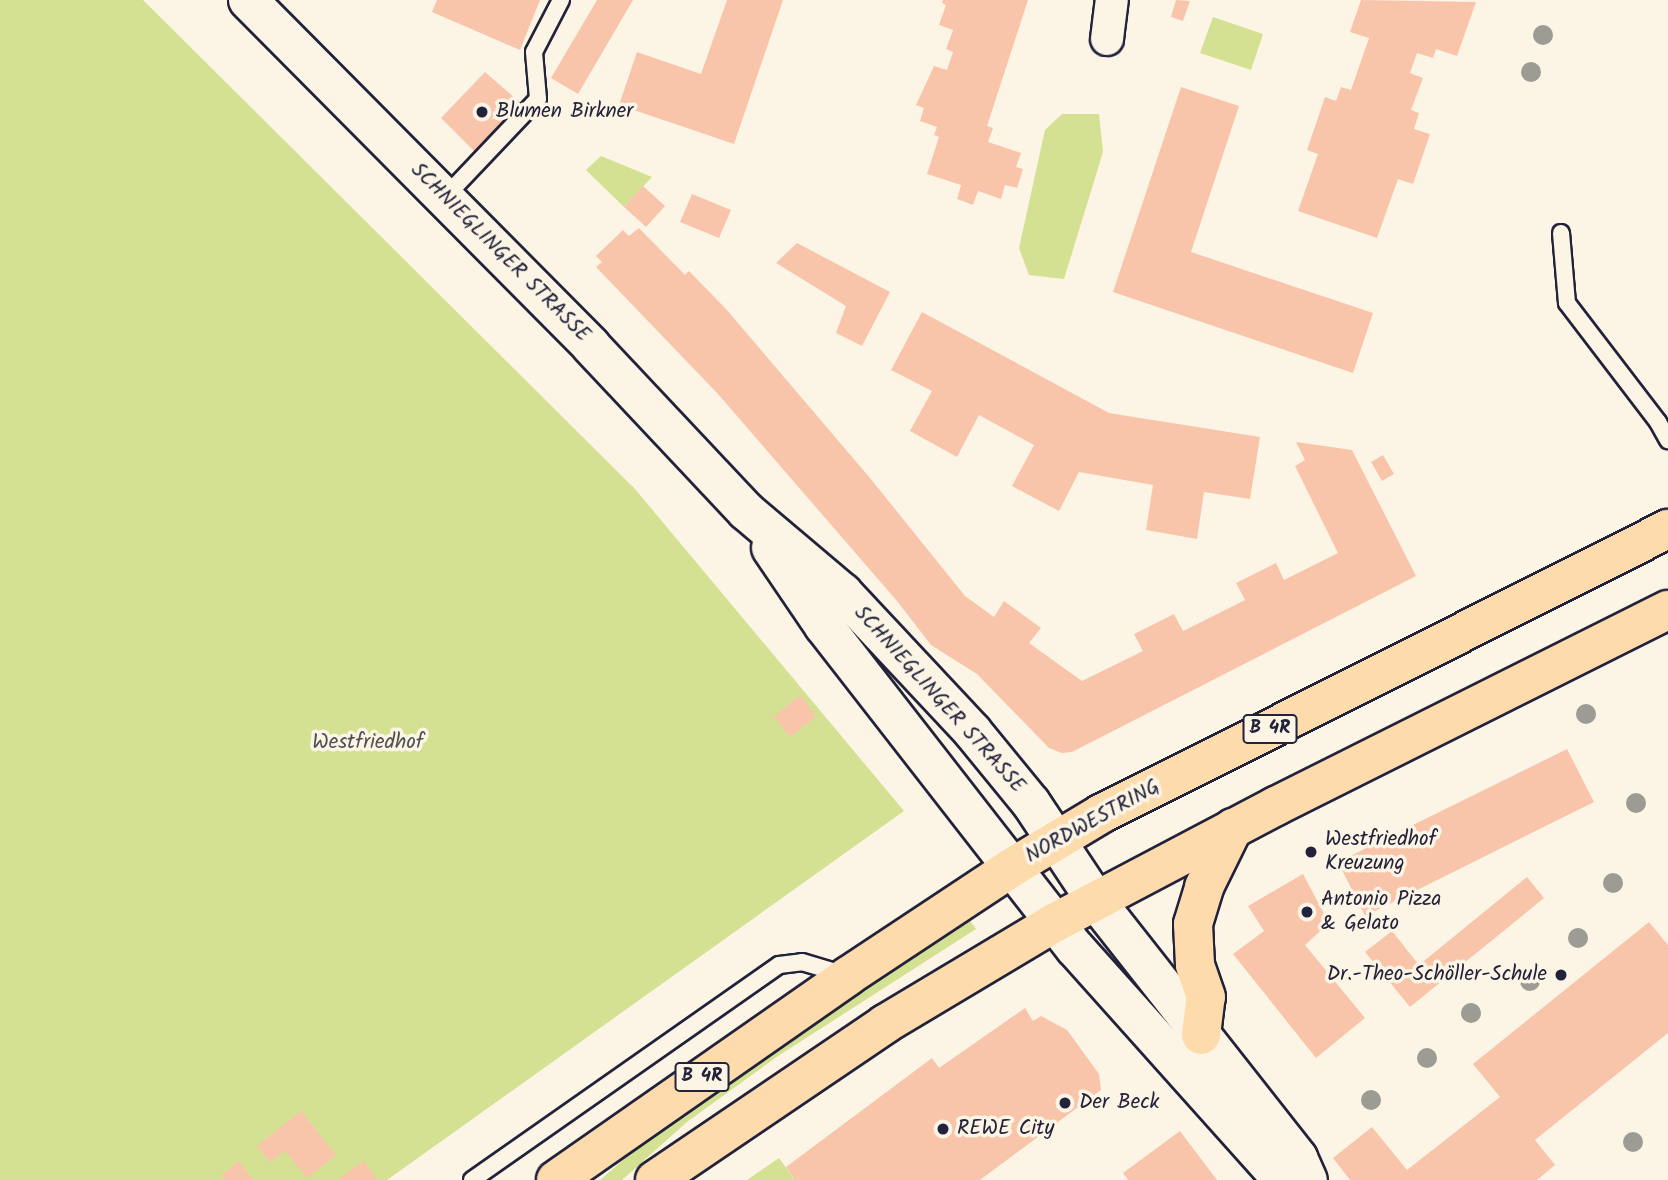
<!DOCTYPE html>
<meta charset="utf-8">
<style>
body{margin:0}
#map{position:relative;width:1668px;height:1180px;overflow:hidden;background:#fcf5e5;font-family:Kalam,sans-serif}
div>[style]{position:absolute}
.green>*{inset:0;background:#d4e092}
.building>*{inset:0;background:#f9c5aa}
.roads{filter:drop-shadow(2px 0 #22223b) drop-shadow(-2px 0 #22223b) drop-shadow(0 2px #22223b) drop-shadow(0 -2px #22223b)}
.service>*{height:16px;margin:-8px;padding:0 8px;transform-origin:8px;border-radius:8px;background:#fcf5e5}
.minor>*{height:32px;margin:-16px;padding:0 16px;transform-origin:16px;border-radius:16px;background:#fcf5e5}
.secondary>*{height:38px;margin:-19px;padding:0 19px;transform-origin:19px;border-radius:19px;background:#fcf5e5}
.primary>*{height:38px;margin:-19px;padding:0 19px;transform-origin:19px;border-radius:19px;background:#fedbac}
.trees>*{width:20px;height:20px;margin:-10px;border-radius:50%;background:#9c9b94}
.dots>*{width:19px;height:19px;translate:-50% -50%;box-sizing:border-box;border:4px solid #fcf5e5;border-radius:50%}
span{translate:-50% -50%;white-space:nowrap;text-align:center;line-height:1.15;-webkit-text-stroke:7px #fcf5e5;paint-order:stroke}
.shield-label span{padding:2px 5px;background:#fcf5e5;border:2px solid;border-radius:5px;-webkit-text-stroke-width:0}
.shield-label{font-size:19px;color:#22223b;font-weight:700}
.poi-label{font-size:21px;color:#22223b}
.left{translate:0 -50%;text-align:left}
.right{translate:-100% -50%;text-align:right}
.street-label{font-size:21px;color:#22223b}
.park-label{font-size:21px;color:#4e5251}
</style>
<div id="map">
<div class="green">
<i style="clip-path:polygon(0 0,143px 0,635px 489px,904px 811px,387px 1180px,0 1180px)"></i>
<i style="clip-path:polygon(1213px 17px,1263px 34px,1251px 70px,1200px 53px)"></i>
<i style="clip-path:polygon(1062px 114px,1099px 114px,1103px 152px,1064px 279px,1029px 275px,1019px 248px,1045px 130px)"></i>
<i style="clip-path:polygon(601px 156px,652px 177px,624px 207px,586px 170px)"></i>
<i style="clip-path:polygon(966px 915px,976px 929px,778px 1056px,687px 1122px,622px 1180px,600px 1180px,659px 1129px)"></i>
<i style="clip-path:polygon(779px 1158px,795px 1180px,747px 1180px)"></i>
</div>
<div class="building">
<i style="clip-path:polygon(437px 0,540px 0,520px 50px,432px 12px)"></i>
<i style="clip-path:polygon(597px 0,633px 0,578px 94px,551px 78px)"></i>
<i style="clip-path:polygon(727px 0,783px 0,734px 144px,619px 105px,637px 52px,701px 74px)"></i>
<i style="clip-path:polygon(943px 0,1028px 0,987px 126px,993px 128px,988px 142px,1021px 153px,1016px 167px,1023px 169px,1017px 188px,1005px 185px,1001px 199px,978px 191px,973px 205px,957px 199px,961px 185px,927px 174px,939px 137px,934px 135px,937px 127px,920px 121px,924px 108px,916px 105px,934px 66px,947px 70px,953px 52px,946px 49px,953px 30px,939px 25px,946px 5px,942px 3px)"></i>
<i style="clip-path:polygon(1176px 0,1190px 1px,1183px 21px,1171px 17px)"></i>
<i style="clip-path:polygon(1361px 0,1476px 2px,1457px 56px,1436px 49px,1433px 58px,1417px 53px,1410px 73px,1423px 78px,1411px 110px,1419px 113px,1414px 129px,1430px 134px,1413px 184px,1398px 179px,1377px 238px,1298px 211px,1318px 154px,1307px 150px,1325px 97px,1336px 101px,1341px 87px,1351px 90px,1369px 38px,1350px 32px)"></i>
<i style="clip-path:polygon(485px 72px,523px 105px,476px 153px,441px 118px)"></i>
<i style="clip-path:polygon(1181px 87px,1239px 106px,1191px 252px,1373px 313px,1353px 373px,1113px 292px)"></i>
<i style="clip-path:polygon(643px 186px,665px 206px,646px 227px,624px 207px)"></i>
<i style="clip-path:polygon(692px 194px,731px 210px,719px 238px,680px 222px)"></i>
<i style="clip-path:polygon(639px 228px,685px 275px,689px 271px,726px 309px,870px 478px,965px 596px,994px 617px,1004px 601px,1041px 628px,1029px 643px,1082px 681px,1143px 651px,1134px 634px,1174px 614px,1183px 631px,1245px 600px,1236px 583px,1276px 563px,1284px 580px,1338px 553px,1295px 466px,1305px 460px,1296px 442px,1352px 450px,1416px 576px,1072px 752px,1062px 753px,1049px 748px,977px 674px,931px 645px,897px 601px,718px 394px,596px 267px,602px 262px,596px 256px,623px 230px,629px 236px)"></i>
<i style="clip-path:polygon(797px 243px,890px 292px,862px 346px,836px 333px,846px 306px,776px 263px)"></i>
<i style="clip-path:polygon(922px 312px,1109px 413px,1260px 437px,1250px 499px,1204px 492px,1197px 539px,1146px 530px,1153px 485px,1079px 472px,1059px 511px,1012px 486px,1034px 445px,979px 415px,957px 457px,910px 431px,932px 391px,891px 370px)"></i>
<i style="clip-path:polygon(1383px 455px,1394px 474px,1382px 481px,1371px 462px)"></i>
<i style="clip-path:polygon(800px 695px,816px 716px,790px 737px,774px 717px)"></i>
<i style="clip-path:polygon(1567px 749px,1594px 802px,1365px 916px,1338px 862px)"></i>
<i style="clip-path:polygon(1303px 874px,1329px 923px,1305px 945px,1365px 1018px,1316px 1058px,1233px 954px,1264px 931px,1248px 906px)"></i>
<i style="clip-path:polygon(1527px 877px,1544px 898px,1410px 1007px,1365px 952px,1392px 931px,1419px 965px)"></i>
<i style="clip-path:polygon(1649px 922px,1668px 945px,1668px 1033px,1535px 1140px,1555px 1165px,1537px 1180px,1350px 1180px,1333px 1158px,1372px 1127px,1407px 1170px,1500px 1097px,1473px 1064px)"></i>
<i style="clip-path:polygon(1025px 1008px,1033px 1021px,1041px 1016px,1067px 1030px,1099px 1074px,1101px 1090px,980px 1180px,795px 1180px,786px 1167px,932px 1058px,939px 1068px)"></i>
<i style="clip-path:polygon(301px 1111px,336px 1155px,307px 1178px,285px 1151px,270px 1162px,257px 1146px)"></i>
<i style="clip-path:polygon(1180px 1131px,1217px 1180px,1128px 1180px,1123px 1173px)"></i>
<i style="clip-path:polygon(239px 1161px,253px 1180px,225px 1180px,221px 1175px)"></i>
<i style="clip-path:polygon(364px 1161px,377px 1180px,337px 1180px)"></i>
</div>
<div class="roads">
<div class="service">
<i style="left:445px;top:197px;width:135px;rotate:-46.5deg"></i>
<i style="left:538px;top:99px;width:47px;rotate:-94.9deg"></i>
<i style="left:534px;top:52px;width:59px;rotate:-62.6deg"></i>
<i style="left:1561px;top:233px;width:70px;rotate:85.1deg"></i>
<i style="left:1567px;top:303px;width:150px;rotate:52.6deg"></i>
<i style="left:1658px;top:422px;width:21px;rotate:61deg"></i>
<i style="left:472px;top:1180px;width:375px;rotate:-35deg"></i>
<i style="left:779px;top:965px;width:23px;rotate:-7deg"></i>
<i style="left:802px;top:962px;width:46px;rotate:16.5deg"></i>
</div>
<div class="minor">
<i style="left:1107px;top:39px;width:39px;rotate:-83deg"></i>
</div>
<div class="secondary">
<i style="left:248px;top:0;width:487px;rotate:45.2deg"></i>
<i style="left:591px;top:346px;width:226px;rotate:46.8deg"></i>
<i style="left:746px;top:511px;width:127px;rotate:40.2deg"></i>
<i style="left:843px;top:593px;width:189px;rotate:46.9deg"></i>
<i style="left:972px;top:731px;width:93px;rotate:50.7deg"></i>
<i style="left:1031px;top:803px;width:118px;rotate:56.4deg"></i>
<i style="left:1096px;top:901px;width:327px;rotate:51.8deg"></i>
<i style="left:1298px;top:1158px;width:24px;rotate:66deg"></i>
<i style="left:771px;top:548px;width:94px;rotate:55.8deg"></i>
<i style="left:824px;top:626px;width:408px;rotate:52.1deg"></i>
<i style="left:1075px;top:948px;width:305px;rotate:48.2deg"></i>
<i style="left:1278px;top:1175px;width:10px;rotate:29deg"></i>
</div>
<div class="primary">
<i style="left:1201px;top:1035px;width:38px;rotate:-83deg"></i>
<i style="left:1206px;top:997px;width:34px;rotate:-109deg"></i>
<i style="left:1195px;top:965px;width:41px;rotate:-92.8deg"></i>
<i style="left:1193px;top:924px;width:39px;rotate:-73deg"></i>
<i style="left:1204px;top:887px;width:66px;rotate:-63.8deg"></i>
<i style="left:556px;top:1180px;width:356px;rotate:-34.9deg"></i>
<i style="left:848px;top:976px;width:196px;rotate:-33.5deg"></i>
<i style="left:1011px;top:868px;width:105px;rotate:-31deg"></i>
<i style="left:1101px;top:814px;width:635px;rotate:-26.69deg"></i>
<i style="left:655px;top:1180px;width:278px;rotate:-34.1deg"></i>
<i style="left:885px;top:1024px;width:197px;rotate:-30.9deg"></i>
<i style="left:1054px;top:923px;width:251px;rotate:-27.8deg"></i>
<i style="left:1276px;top:806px;width:438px;rotate:-26.6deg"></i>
</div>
</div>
<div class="trees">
<i style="left:1543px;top:35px"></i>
<i style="left:1531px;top:72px"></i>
<i style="left:1586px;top:714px"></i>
<i style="left:1636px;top:803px"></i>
<i style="left:1613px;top:883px"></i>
<i style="left:1578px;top:938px"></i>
<i style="left:1530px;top:981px"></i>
<i style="left:1471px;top:1013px"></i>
<i style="left:1427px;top:1058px"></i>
<i style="left:1371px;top:1100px"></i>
<i style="left:1633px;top:1142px"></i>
</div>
<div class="dots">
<i style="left:482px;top:112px;background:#22223b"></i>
<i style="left:1311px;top:852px;background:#22223b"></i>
<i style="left:1307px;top:912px;background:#22223b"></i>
<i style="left:1561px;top:975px;background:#22223b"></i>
<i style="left:1065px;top:1103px;background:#22223b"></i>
<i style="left:943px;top:1129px;background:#22223b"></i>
</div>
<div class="shield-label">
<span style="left:1270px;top:729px">B 4R</span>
<span style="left:702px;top:1077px">B 4R</span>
</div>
<div class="poi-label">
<span class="left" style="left:496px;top:112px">Blumen Birkner</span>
<span class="left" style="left:1325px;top:852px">Westfriedhof<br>Kreuzung</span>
<span class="left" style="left:1321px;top:912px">Antonio Pizza<br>&amp; Gelato</span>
<span class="right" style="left:1547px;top:975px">Dr.-Theo-Schöller-Schule</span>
<span class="left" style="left:1079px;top:1103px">Der Beck</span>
<span class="left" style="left:957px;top:1129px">REWE City</span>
</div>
<div class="street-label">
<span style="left:500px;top:253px;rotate:45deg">SCHNIEGLINGER STRASSE</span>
<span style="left:939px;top:700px;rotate:48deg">SCHNIEGLINGER STRASSE</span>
<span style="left:1093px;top:822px;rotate:-29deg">NORDWESTRING</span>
</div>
<div class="park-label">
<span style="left:368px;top:743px">Westfriedhof</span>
</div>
</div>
